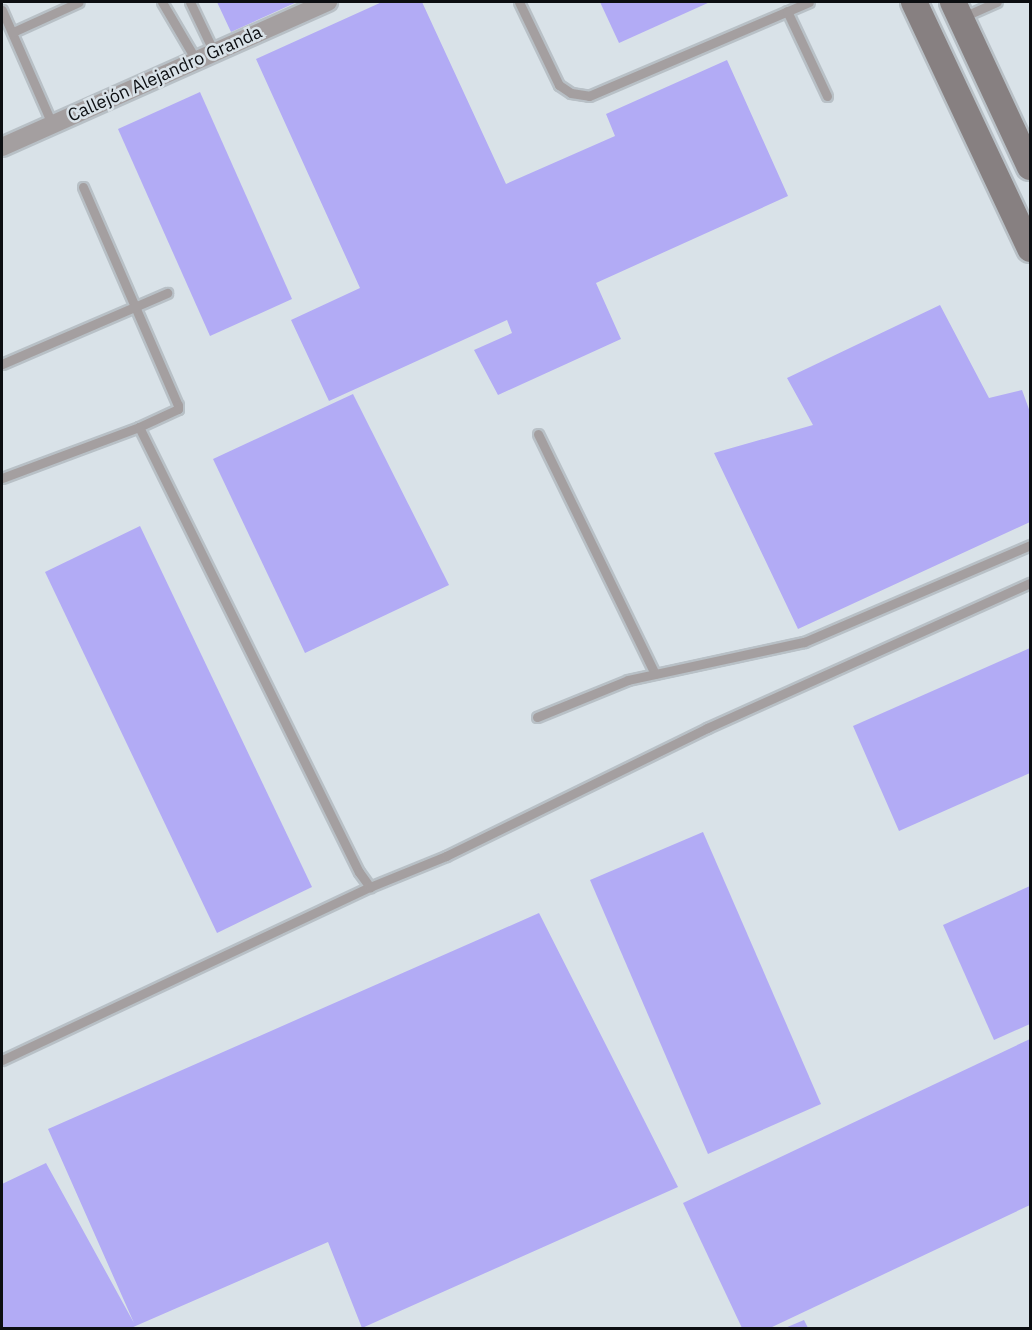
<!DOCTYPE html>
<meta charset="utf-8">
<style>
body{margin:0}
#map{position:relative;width:1032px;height:1330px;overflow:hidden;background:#d9e2e8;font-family:"IBM Plex Sans",sans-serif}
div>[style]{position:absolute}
.building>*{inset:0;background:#b2abf5}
.roads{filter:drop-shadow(2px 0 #b8c0c6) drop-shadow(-2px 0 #b8c0c6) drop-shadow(0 2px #b8c0c6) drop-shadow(0 -2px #b8c0c6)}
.service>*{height:9px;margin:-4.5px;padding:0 4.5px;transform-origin:4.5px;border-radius:4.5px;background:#a49fa0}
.minor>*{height:18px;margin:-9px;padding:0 9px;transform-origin:9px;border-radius:9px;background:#a49fa0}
.secondary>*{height:26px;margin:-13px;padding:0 13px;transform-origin:13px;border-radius:13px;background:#878081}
span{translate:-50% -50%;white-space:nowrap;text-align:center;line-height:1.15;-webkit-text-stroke:5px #d9e2e8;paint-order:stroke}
.street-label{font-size:18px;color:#0c0e11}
.frame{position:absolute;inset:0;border:3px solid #0c0e11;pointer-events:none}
</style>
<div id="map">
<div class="building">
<i style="clip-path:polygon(217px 2px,297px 2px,231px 32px)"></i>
<i style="clip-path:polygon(382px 2px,422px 2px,506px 184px,615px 136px,606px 114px,727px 60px,788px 196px,596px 283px,621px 339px,498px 395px,474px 350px,512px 333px,507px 320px,329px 401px,291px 320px,360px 288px,256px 59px)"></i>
<i style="clip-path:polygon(600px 2px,710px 2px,619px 43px)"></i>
<i style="clip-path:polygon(200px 92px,292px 299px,210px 336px,118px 129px)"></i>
<i style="clip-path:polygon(940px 305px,989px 398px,1022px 390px,1030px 412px,1030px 522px,798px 629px,714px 453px,813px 425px,787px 378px)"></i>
<i style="clip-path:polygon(353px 394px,449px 585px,305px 653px,213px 459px)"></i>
<i style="clip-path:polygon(140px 526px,312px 887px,217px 933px,45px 572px)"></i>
<i style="clip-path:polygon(1030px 648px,1030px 773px,899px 831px,853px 726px)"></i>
<i style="clip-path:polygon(703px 832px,821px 1104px,708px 1154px,590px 880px)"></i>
<i style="clip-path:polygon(1030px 886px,1030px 1024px,994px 1040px,943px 925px)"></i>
<i style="clip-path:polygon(539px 913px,678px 1187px,362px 1328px,328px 1242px,131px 1328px,2px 1328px,2px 1184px,46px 1163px,134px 1323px,48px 1129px)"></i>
<i style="clip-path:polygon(1030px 1039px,1030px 1205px,770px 1328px,742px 1328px,683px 1203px)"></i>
<i style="clip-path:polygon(804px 1320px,808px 1328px,785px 1328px)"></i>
</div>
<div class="roads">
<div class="service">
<i style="left:162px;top:2px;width:67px;rotate:59.6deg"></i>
<i style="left:190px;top:2px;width:55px;rotate:64.4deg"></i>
<i style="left:519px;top:2px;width:92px;rotate:64.3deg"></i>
<i style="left:559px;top:85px;width:14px;rotate:34deg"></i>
<i style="left:571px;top:93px;width:18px;rotate:9deg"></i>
<i style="left:589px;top:96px;width:239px;rotate:-23.1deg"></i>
<i style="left:2px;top:10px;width:124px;rotate:66.3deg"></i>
<i style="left:787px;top:11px;width:94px;rotate:64.8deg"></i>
<i style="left:963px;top:17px;width:37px;rotate:-24deg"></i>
<i style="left:13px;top:32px;width:72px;rotate:-24.4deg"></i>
<i style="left:83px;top:187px;width:238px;rotate:66.5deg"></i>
<i style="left:178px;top:405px;width:4px;rotate:90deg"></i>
<i style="left:178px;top:409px;width:43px;rotate:155.2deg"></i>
<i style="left:2px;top:364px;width:180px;rotate:-23.3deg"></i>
<i style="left:538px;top:434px;width:267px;rotate:64deg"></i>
<i style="left:2px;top:478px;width:146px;rotate:-20.4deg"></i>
<i style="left:139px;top:427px;width:496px;rotate:63.7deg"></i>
<i style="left:359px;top:872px;width:19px;rotate:54deg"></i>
<i style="left:537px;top:717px;width:98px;rotate:-22.1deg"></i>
<i style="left:628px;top:680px;width:180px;rotate:-12.2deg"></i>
<i style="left:804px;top:642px;width:246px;rotate:-23.2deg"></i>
<i style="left:2px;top:1060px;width:407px;rotate:-25.2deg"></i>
<i style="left:370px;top:887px;width:82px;rotate:-22.2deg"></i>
<i style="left:446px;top:856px;width:291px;rotate:-26.1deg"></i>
<i style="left:707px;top:728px;width:354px;rotate:-24.2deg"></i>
</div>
<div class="minor">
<i style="left:2px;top:147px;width:357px;rotate:-24deg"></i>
</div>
<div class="secondary">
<i style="left:914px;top:2px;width:273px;rotate:64.8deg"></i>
<i style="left:953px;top:2px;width:182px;rotate:65deg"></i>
</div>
</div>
<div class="street-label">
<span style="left:165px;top:74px;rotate:-24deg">Callejón Alejandro Granda</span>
</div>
<div class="frame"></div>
</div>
